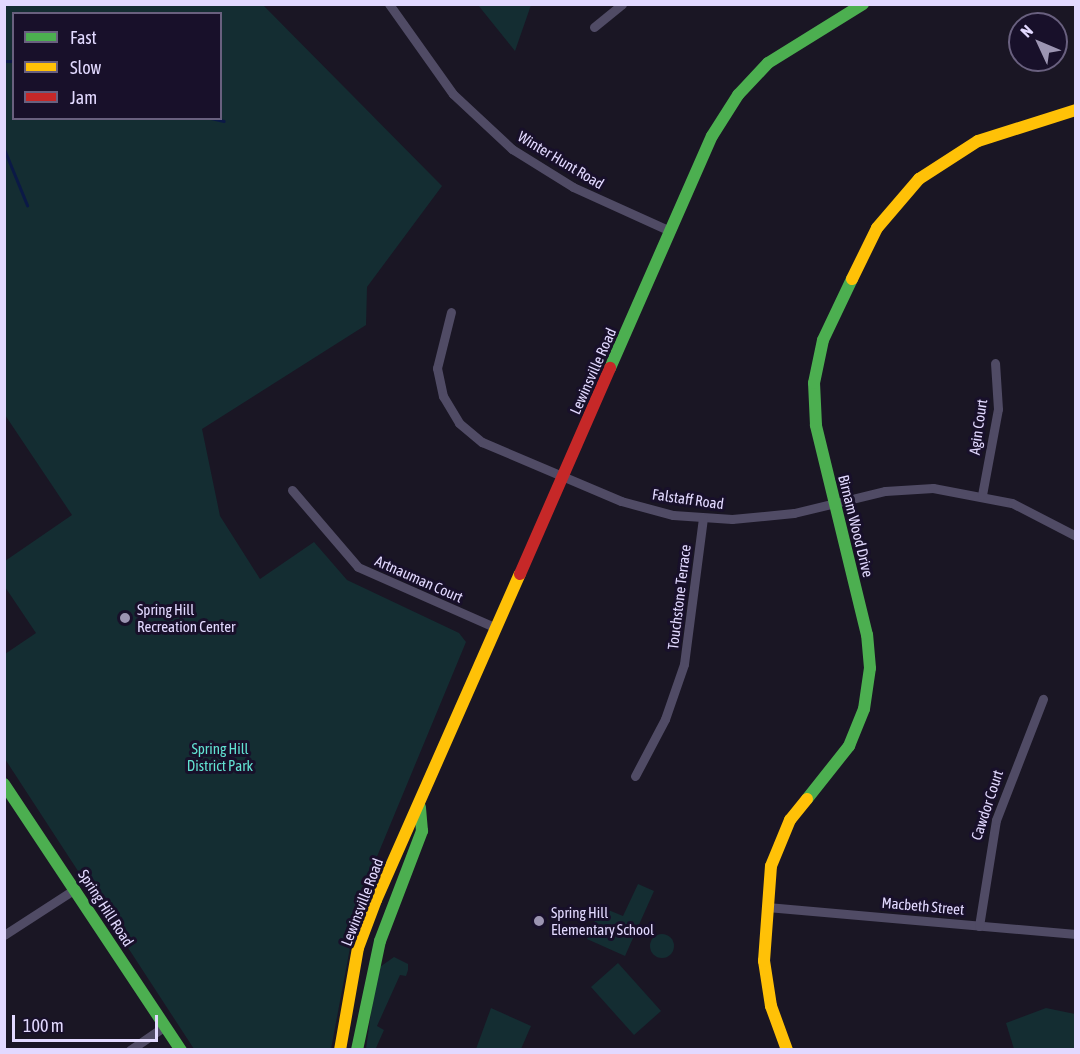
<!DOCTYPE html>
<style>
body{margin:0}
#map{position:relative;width:1080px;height:1054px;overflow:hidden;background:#1a1624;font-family:"Asap Condensed",sans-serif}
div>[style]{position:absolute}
.green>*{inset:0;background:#142d32}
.round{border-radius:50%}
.stream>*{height:3px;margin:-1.5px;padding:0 1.5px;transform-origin:1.5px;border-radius:1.5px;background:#0b1946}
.street>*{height:9px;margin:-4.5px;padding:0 4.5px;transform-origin:4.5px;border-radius:4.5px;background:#504b65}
.fast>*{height:12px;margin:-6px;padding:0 6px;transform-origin:6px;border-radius:6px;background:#4caf50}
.slow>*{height:12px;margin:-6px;padding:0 6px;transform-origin:6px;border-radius:6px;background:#ffc107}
.jam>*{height:12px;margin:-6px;padding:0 6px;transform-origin:6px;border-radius:6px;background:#c62828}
.dots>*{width:16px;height:16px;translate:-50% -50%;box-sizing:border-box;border:3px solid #18102a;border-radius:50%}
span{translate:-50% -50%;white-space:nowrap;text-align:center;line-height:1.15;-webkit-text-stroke:6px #18102a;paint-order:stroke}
.street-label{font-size:15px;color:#e2d9ff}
.poi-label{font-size:15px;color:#e2d9ff}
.left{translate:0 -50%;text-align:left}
.park-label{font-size:15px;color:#62e2d2}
.frame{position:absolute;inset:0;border:6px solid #e2d9ff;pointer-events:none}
.legend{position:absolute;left:12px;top:12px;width:210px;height:108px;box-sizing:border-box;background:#18102a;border:2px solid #69607f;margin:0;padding:8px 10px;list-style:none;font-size:18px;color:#e2d9ff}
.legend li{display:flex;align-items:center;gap:12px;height:30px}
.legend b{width:30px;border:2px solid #69607f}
.north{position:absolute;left:1008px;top:12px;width:60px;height:60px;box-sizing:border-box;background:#18102a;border:2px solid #69607f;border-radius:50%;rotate:314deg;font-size:16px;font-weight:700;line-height:24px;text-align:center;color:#e2d9ff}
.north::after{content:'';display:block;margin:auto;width:21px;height:27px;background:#9c95b2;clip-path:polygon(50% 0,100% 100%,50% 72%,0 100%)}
.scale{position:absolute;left:12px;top:1015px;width:146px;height:27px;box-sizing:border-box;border:3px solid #e2d9ff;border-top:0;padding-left:8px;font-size:18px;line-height:21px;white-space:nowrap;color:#e2d9ff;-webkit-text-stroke:4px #18102a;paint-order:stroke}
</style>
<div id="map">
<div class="green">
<i style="clip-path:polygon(evenodd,5px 4px,263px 5px,442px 186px,367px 287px,366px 325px,202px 429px,220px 516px,260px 579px,314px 542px,347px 580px,459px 633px,466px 642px,359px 900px,331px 1049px,194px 1049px,5px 759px,5px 654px,36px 633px,5px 587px,5px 561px,72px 515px,5px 415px,5px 4px,14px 14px,220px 14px,220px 118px,14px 118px,14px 14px)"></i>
<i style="clip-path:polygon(478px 5px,531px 5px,515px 51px)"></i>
<i style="clip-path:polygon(638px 884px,654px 891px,625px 956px,587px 939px,601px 907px,623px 916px)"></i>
<i class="round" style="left:650px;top:934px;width:24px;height:24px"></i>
<i style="clip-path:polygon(394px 957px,408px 964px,408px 970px,406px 976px,400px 975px,377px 1026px,384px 1030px,376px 1048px,366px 1049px,377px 969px)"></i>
<i style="clip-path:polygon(618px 963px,661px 1011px,634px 1035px,591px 987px)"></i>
<i style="clip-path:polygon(491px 1008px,531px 1026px,521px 1049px,476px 1049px)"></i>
<i style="clip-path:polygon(1046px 1008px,1075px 1014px,1075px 1049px,1014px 1049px,1006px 1023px)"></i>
</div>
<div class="stream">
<i style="left:4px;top:61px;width:10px"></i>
<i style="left:211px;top:118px;width:13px;rotate:13deg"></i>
<i style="left:4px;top:149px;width:61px;rotate:67.7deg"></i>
</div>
<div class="street">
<i style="left:389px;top:4px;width:110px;rotate:54.6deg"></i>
<i style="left:453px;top:94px;width:81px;rotate:43deg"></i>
<i style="left:512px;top:149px;width:72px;rotate:31.9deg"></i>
<i style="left:573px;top:187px;width:107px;rotate:24.4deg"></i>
<i style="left:594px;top:27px;width:36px;rotate:-39deg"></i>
<i style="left:451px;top:312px;width:58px;rotate:104deg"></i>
<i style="left:437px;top:368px;width:29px;rotate:78deg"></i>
<i style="left:443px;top:396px;width:31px;rotate:59deg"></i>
<i style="left:459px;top:423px;width:30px;rotate:40deg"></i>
<i style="left:482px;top:442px;width:151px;rotate:23deg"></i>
<i style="left:621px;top:501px;width:54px;rotate:15.1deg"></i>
<i style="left:673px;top:515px;width:59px;rotate:3.9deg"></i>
<i style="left:732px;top:519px;width:62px;rotate:-5.5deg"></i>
<i style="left:794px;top:513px;width:94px;rotate:-13.6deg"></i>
<i style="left:885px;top:491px;width:48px;rotate:-3.6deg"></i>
<i style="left:933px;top:488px;width:80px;rotate:10.8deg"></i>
<i style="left:1012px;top:503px;width:72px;rotate:27.3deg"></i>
<i style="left:292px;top:490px;width:101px;rotate:49.4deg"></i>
<i style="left:358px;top:567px;width:151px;rotate:23.8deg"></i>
<i style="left:982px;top:495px;width:87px;rotate:-79.5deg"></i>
<i style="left:998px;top:409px;width:46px;rotate:-93.7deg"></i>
<i style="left:635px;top:776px;width:64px;rotate:-62.2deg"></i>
<i style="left:665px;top:719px;width:58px;rotate:-70.9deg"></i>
<i style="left:684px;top:664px;width:147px;rotate:-82.6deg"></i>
<i style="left:767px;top:907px;width:310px;rotate:5deg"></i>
<i style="left:979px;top:926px;width:107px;rotate:-80.9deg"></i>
<i style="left:996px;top:820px;width:130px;rotate:-68.8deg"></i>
<i style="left:4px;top:935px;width:85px;rotate:-32.9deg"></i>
<i style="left:130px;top:1050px;width:42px;rotate:-34.4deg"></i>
</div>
<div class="fast">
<i style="left:610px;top:368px;width:253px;rotate:-66.3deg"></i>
<i style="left:712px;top:136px;width:49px;rotate:-57.6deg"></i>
<i style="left:738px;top:95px;width:44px;rotate:-46.8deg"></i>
<i style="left:768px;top:63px;width:112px;rotate:-31.8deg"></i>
<i style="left:4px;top:784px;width:320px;rotate:56.4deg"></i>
<i style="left:807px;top:799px;width:68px;rotate:-51.6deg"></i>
<i style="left:849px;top:746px;width:40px;rotate:-68deg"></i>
<i style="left:864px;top:709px;width:41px;rotate:-81.7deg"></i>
<i style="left:870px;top:668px;width:33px;rotate:-95deg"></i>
<i style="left:867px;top:635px;width:216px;rotate:-103.7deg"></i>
<i style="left:816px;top:425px;width:42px;rotate:-92.7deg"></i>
<i style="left:814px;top:383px;width:44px;rotate:-78.2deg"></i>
<i style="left:823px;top:340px;width:68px;rotate:-64.6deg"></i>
<i style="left:357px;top:1050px;width:111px;rotate:-78.1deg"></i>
<i style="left:380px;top:941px;width:118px;rotate:-69.1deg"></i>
<i style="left:422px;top:831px;width:24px;rotate:-95deg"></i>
</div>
<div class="slow">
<i style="left:852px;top:279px;width:57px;rotate:-63.9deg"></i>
<i style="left:877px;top:228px;width:65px;rotate:-49.4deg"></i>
<i style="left:919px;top:179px;width:70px;rotate:-32.8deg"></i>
<i style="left:978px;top:141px;width:103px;rotate:-17.6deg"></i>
<i style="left:340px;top:1050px;width:104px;rotate:-80deg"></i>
<i style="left:358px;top:948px;width:51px;rotate:-69.4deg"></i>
<i style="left:376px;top:900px;width:356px;rotate:-66.2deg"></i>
<i style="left:787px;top:1050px;width:47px;rotate:-110deg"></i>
<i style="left:771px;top:1006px;width:46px;rotate:-98.8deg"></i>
<i style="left:764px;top:961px;width:95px;rotate:-85.8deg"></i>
<i style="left:771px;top:866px;width:50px;rotate:-67.6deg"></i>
<i style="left:790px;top:820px;width:27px;rotate:-51deg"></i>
</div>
<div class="jam">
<i style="left:520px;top:574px;width:225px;rotate:-66.4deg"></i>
</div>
<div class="dots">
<i style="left:125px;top:618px;background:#9c95b2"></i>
<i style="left:539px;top:921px;background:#9c95b2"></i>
</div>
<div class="street-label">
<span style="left:561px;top:160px;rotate:31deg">Winter Hunt Road</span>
<span style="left:593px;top:371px;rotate:-66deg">Lewinsville Road</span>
<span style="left:978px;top:427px;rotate:-82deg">Agin Court</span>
<span style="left:688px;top:499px;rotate:8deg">Falstaff Road</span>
<span style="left:856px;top:526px;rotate:76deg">Birnam Wood Drive</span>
<span style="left:419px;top:579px;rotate:24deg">Artnauman Court</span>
<span style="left:679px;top:597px;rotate:-83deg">Touchstone Terrace</span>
<span style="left:987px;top:805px;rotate:-72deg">Cawdor Court</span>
<span style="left:362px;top:902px;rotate:-69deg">Lewinsville Road</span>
<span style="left:923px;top:906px;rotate:5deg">Macbeth Street</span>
<span style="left:106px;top:908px;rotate:57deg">Spring Hill Road</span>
</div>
<div class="poi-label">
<span class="left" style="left:137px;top:618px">Spring Hill<br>Recreation Center</span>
<span class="left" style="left:551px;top:921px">Spring Hill<br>Elementary School</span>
</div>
<div class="park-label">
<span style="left:220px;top:757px">Spring Hill<br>District Park</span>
</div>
<div class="frame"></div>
<ul class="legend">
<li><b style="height:8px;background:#4caf50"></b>Fast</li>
<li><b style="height:8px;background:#ffc107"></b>Slow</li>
<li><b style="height:8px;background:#c62828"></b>Jam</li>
</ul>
<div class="north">N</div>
<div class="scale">100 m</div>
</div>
